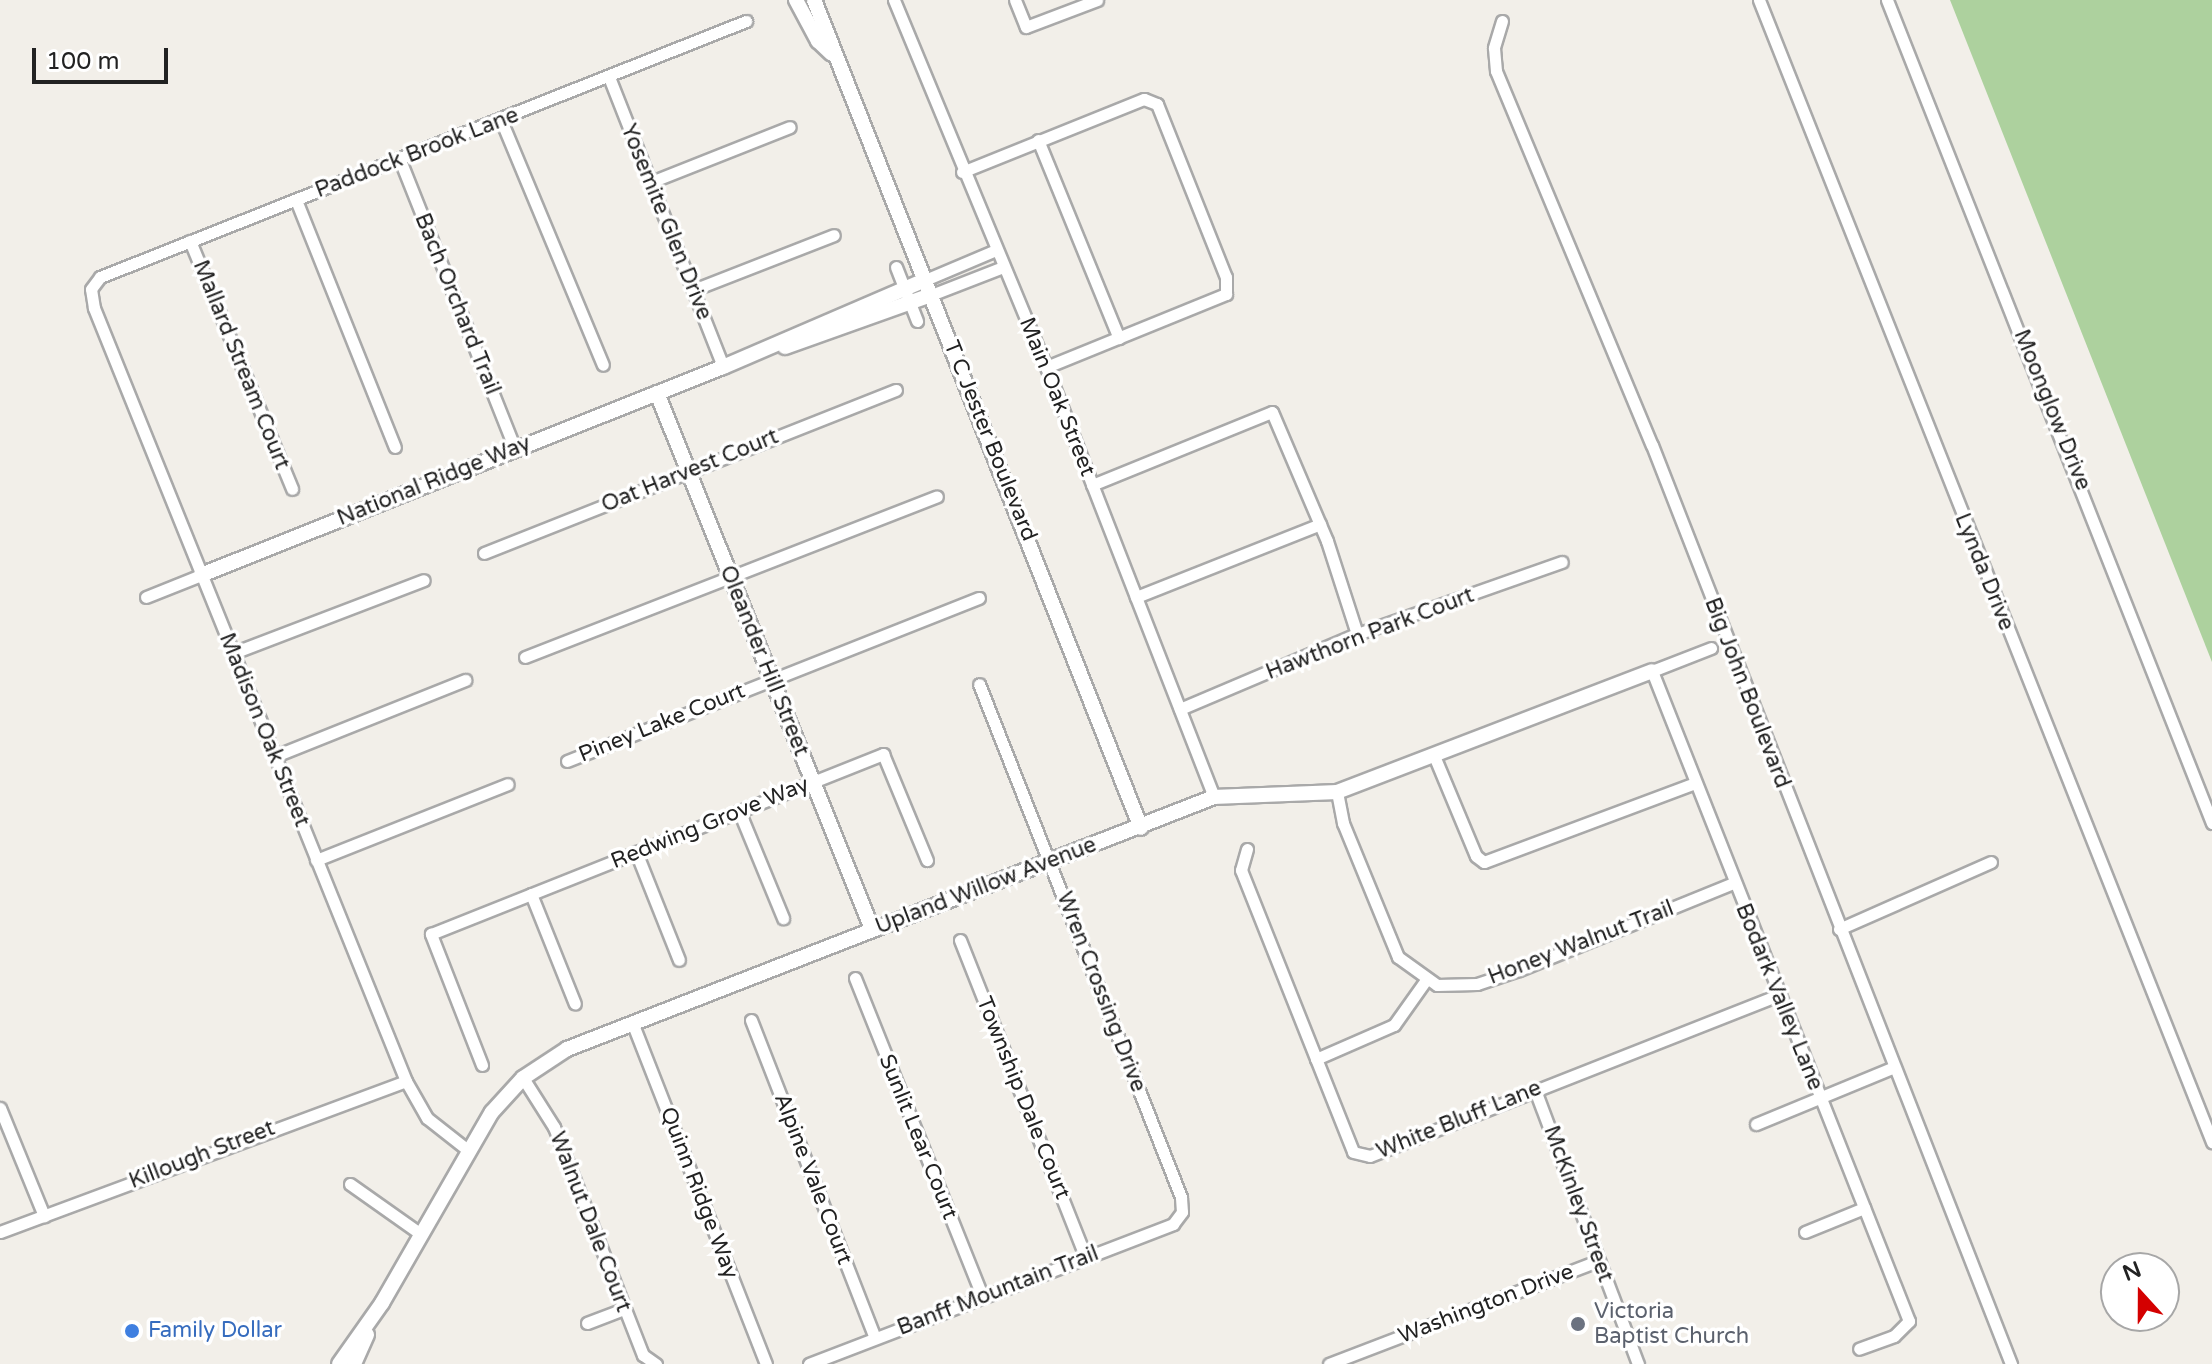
<!DOCTYPE html>
<style>
body{margin:0}
#map{position:relative;width:2212px;height:1364px;overflow:hidden;background:#f2efe9;font-family:"Varela Round",sans-serif}
div>[style]{position:absolute}
.forest>*{inset:0;background:#add19e}
.roads{filter:drop-shadow(2px 0 #a9a9a9) drop-shadow(-2px 0 #a9a9a9) drop-shadow(0 2px #a9a9a9) drop-shadow(0 -2px #a9a9a9)}
.minor>*{height:11px;margin:-5.5px;padding:0 5.5px;transform-origin:5.5px;border-radius:5.5px;background:#fff}
.tertiary>*{height:14px;margin:-7px;padding:0 7px;transform-origin:7px;border-radius:7px;background:#fff}
.dots>*{width:22px;height:22px;translate:-50% -50%;box-sizing:border-box;border:4px solid #fff;border-radius:50%}
span{translate:-50% -50%;white-space:nowrap;text-align:center;line-height:1.15;-webkit-text-stroke:7px #fff;paint-order:stroke}
.street-label{font-size:22px;color:#222}
.worship-label{font-size:22px;color:#5b616d}
.left{translate:0 -50%;text-align:left}
.shop-label{font-size:22px;color:#366cbe}
.north{position:absolute;left:2100px;top:1252px;width:80px;height:80px;box-sizing:border-box;background:#fff;border:2px solid #a7a7a7;border-radius:50%;rotate:339deg;font-size:22px;font-weight:700;line-height:32px;text-align:center;color:#222}
.north::after{content:'';display:block;margin:auto;width:28px;height:36px;background:#d40000;clip-path:polygon(50% 0,100% 100%,50% 72%,0 100%)}
.scale{position:absolute;left:32px;top:48px;width:136px;height:36px;box-sizing:border-box;border:4px solid #222;border-top:0;padding-left:10px;font-size:24px;line-height:28px;white-space:nowrap;color:#222;-webkit-text-stroke:6px #fff;paint-order:stroke}
</style>
<div id="map">
<div class="forest">
<i style="clip-path:polygon(1950px 0,2212px 0,2212px 662px)"></i>
</div>
<div class="roads">
<div class="minor">
<i style="left:894px;top:0;width:410px;rotate:67.5deg"></i>
<i style="left:1051px;top:379px;width:449px;rotate:68.7deg"></i>
<i style="left:1015px;top:0;width:29px;rotate:68deg"></i>
<i style="left:1026px;top:27px;width:76px;rotate:-20.8deg"></i>
<i style="left:1759px;top:0;width:1229px;rotate:68.36deg"></i>
<i style="left:1887px;top:0;width:885px;rotate:68.45deg"></i>
<i style="left:1502px;top:21px;width:28px;rotate:107deg"></i>
<i style="left:1494px;top:48px;width:23px;rotate:85deg"></i>
<i style="left:1496px;top:71px;width:405px;rotate:67.4deg"></i>
<i style="left:1652px;top:445px;width:987px;rotate:68.66deg"></i>
<i style="left:609px;top:77px;width:312px;rotate:68.5deg"></i>
<i style="left:501px;top:120px;width:265px;rotate:67.4deg"></i>
<i style="left:1038px;top:140px;width:214px;rotate:67.8deg"></i>
<i style="left:400px;top:160px;width:311px;rotate:68.3deg"></i>
<i style="left:962px;top:172px;width:196px;rotate:-21.9deg"></i>
<i style="left:1144px;top:99px;width:14px;rotate:21deg"></i>
<i style="left:1157px;top:104px;width:186px;rotate:68.3deg"></i>
<i style="left:1226px;top:277px;width:17px;rotate:90deg"></i>
<i style="left:1226px;top:294px;width:194px;rotate:157.9deg"></i>
<i style="left:651px;top:182px;width:149px;rotate:-21.6deg"></i>
<i style="left:296px;top:200px;width:266px;rotate:68.2deg"></i>
<i style="left:190px;top:241px;width:268px;rotate:67.6deg"></i>
<i style="left:896px;top:267px;width:58px;rotate:68.7deg"></i>
<i style="left:925px;top:280px;width:77px;rotate:-22.9deg"></i>
<i style="left:693px;top:290px;width:151px;rotate:-21.3deg"></i>
<i style="left:931px;top:295px;width:77px;rotate:-21.3deg"></i>
<i style="left:1092px;top:485px;width:194px;rotate:-22.1deg"></i>
<i style="left:1272px;top:412px;width:140px;rotate:66.9deg"></i>
<i style="left:1327px;top:541px;width:98px;rotate:72.1deg"></i>
<i style="left:484px;top:553px;width:443px;rotate:-21.6deg"></i>
<i style="left:146px;top:597px;width:59px;rotate:-21.8deg"></i>
<i style="left:1136px;top:597px;width:198px;rotate:-21.6deg"></i>
<i style="left:1711px;top:648px;width:63px;rotate:158.7deg"></i>
<i style="left:1652px;top:671px;width:699px;rotate:68.43deg"></i>
<i style="left:1909px;top:1321px;width:21px;rotate:135deg"></i>
<i style="left:1894px;top:1336px;width:37px;rotate:160deg"></i>
<i style="left:233px;top:653px;width:204px;rotate:-20.9deg"></i>
<i style="left:525px;top:657px;width:442px;rotate:-21.3deg"></i>
<i style="left:1180px;top:709px;width:192px;rotate:-23deg"></i>
<i style="left:1357px;top:634px;width:217px;rotate:-19.4deg"></i>
<i style="left:275px;top:756px;width:205px;rotate:-21.8deg"></i>
<i style="left:1435px;top:758px;width:106px;rotate:67.3deg"></i>
<i style="left:1476px;top:856px;width:10px;rotate:37deg"></i>
<i style="left:1484px;top:862px;width:225px;rotate:-20.5deg"></i>
<i style="left:567px;top:761px;width:443px;rotate:-21.6deg"></i>
<i style="left:1337px;top:792px;width:32px;rotate:79deg"></i>
<i style="left:1343px;top:823px;width:145px;rotate:67.7deg"></i>
<i style="left:1398px;top:957px;width:48px;rotate:35.7deg"></i>
<i style="left:1437px;top:985px;width:40px;rotate:-1.4deg"></i>
<i style="left:1477px;top:984px;width:44px;rotate:-18.4deg"></i>
<i style="left:1519px;top:970px;width:231px;rotate:-22.1deg"></i>
<i style="left:739px;top:811px;width:116px;rotate:67.6deg"></i>
<i style="left:1247px;top:849px;width:22px;rotate:106deg"></i>
<i style="left:1241px;top:870px;width:303px;rotate:68.3deg"></i>
<i style="left:1353px;top:1152px;width:17px;rotate:13deg"></i>
<i style="left:1370px;top:1156px;width:440px;rotate:-21.5deg"></i>
<i style="left:636px;top:852px;width:116px;rotate:68.3deg"></i>
<i style="left:316px;top:860px;width:206px;rotate:-21.6deg"></i>
<i style="left:531px;top:894px;width:118px;rotate:68.2deg"></i>
<i style="left:1839px;top:929px;width:166px;rotate:-23.8deg"></i>
<i style="left:960px;top:940px;width:340px;rotate:68.4deg"></i>
<i style="left:855px;top:978px;width:342px;rotate:68.2deg"></i>
<i style="left:751px;top:1020px;width:341px;rotate:68.7deg"></i>
<i style="left:632px;top:1022px;width:367px;rotate:68.6deg"></i>
<i style="left:1316px;top:1059px;width:85px;rotate:-23.6deg"></i>
<i style="left:1394px;top:1025px;width:55px;rotate:-54.6deg"></i>
<i style="left:482px;top:1065px;width:141px;rotate:-111.3deg"></i>
<i style="left:431px;top:934px;width:487px;rotate:-21.7deg"></i>
<i style="left:883px;top:754px;width:115px;rotate:67.5deg"></i>
<i style="left:523px;top:1078px;width:58px;rotate:57.7deg"></i>
<i style="left:554px;top:1127px;width:245px;rotate:68.7deg"></i>
<i style="left:643px;top:1355px;width:16px;rotate:35deg"></i>
<i style="left:1535px;top:1090px;width:293px;rotate:69.4deg"></i>
<i style="left:0;top:1108px;width:117px;rotate:67.8deg"></i>
<i style="left:1756px;top:1124px;width:149px;rotate:-22.4deg"></i>
<i style="left:469px;top:1151px;width:53px;rotate:-141.8deg"></i>
<i style="left:427px;top:1118px;width:43px;rotate:-119.6deg"></i>
<i style="left:406px;top:1081px;width:834px;rotate:-111.98deg"></i>
<i style="left:94px;top:308px;width:19px;rotate:-99deg"></i>
<i style="left:91px;top:289px;width:15px;rotate:-53deg"></i>
<i style="left:100px;top:277px;width:695px;rotate:-21.62deg"></i>
<i style="left:350px;top:1184px;width:87px;rotate:35.2deg"></i>
<i style="left:0;top:1232px;width:433px;rotate:-20.4deg"></i>
<i style="left:1805px;top:1232px;width:64px;rotate:-22.1deg"></i>
<i style="left:587px;top:1323px;width:39px;rotate:-21deg"></i>
<i style="left:809px;top:1364px;width:390px;rotate:-21deg"></i>
<i style="left:1173px;top:1224px;width:15px;rotate:-53deg"></i>
<i style="left:1182px;top:1212px;width:15px;rotate:-94deg"></i>
<i style="left:1181px;top:1197px;width:551px;rotate:-111.49deg"></i>
<i style="left:1329px;top:1364px;width:288px;rotate:-21deg"></i>
</div>
<div class="tertiary">
<i style="left:796px;top:0;width:47px;rotate:61.8deg"></i>
<i style="left:818px;top:41px;width:18px;rotate:43deg"></i>
<i style="left:814px;top:0;width:890px;rotate:68.45deg"></i>
<i style="left:785px;top:347px;width:155px;rotate:-19.6deg"></i>
<i style="left:657px;top:393px;width:578px;rotate:68.14deg"></i>
<i style="left:201px;top:575px;width:562px;rotate:-21.73deg"></i>
<i style="left:723px;top:367px;width:220px;rotate:-23.3deg"></i>
<i style="left:339px;top:1364px;width:75px;rotate:-54.8deg"></i>
<i style="left:382px;top:1303px;width:220px;rotate:-60.1deg"></i>
<i style="left:492px;top:1112px;width:46px;rotate:-47.6deg"></i>
<i style="left:523px;top:1078px;width:53px;rotate:-33.4deg"></i>
<i style="left:567px;top:1049px;width:694px;rotate:-21.28deg"></i>
<i style="left:1214px;top:797px;width:123px;rotate:-2.3deg"></i>
<i style="left:1337px;top:792px;width:337px;rotate:-21deg"></i>
<i style="left:354px;top:1364px;width:32px;rotate:-66deg"></i>
</div>
</div>
<div class="dots">
<i style="left:1578px;top:1324px;background:#6b7280"></i>
<i style="left:132px;top:1331px;background:#3f7fe0"></i>
</div>
<div class="street-label">
<span style="left:417px;top:153px;rotate:-21deg">Paddock Brook Lane</span>
<span style="left:666px;top:222px;rotate:68deg">Yosemite Glen Drive</span>
<span style="left:457px;top:304px;rotate:68deg">Bach Orchard Trail</span>
<span style="left:241px;top:365px;rotate:68deg">Mallard Stream Court</span>
<span style="left:1057px;top:397px;rotate:68deg">Main Oak Street</span>
<span style="left:2052px;top:410px;rotate:68deg">Moonglow Drive</span>
<span style="left:990px;top:441px;rotate:68deg">T C Jester Boulevard</span>
<span style="left:690px;top:471px;rotate:-22deg">Oat Harvest Court</span>
<span style="left:434px;top:481px;rotate:-22deg">National Ridge Way</span>
<span style="left:1984px;top:572px;rotate:68deg">Lynda Drive</span>
<span style="left:1370px;top:634px;rotate:-21deg">Hawthorn Park Court</span>
<span style="left:764px;top:661px;rotate:68deg">Oleander Hill Street</span>
<span style="left:1747px;top:693px;rotate:69deg">Big John Boulevard</span>
<span style="left:662px;top:723px;rotate:-22deg">Piney Lake Court</span>
<span style="left:264px;top:730px;rotate:68deg">Madison Oak Street</span>
<span style="left:710px;top:823px;rotate:-22deg">Redwing Grove Way</span>
<span style="left:986px;top:886px;rotate:-21deg">Upland Willow Avenue</span>
<span style="left:1581px;top:943px;rotate:-21deg">Honey Walnut Trail</span>
<span style="left:1101px;top:992px;rotate:69deg">Wren Crossing Drive</span>
<span style="left:1779px;top:997px;rotate:68deg">Bodark Valley Lane</span>
<span style="left:1023px;top:1098px;rotate:68deg">Township Dale Court</span>
<span style="left:1459px;top:1120px;rotate:-22deg">White Bluff Lane</span>
<span style="left:918px;top:1137px;rotate:68deg">Sunlit Lear Court</span>
<span style="left:202px;top:1155px;rotate:-21deg">Killough Street</span>
<span style="left:813px;top:1179px;rotate:69deg">Alpine Vale Court</span>
<span style="left:699px;top:1193px;rotate:69deg">Quinn Ridge Way</span>
<span style="left:1578px;top:1204px;rotate:70deg">McKinley Street</span>
<span style="left:590px;top:1222px;rotate:69deg">Walnut Dale Court</span>
<span style="left:998px;top:1291px;rotate:-21deg">Banff Mountain Trail</span>
<span style="left:1486px;top:1304px;rotate:-21deg">Washington Drive</span>
</div>
<div class="worship-label">
<span class="left" style="left:1594px;top:1324px">Victoria<br>Baptist Church</span>
</div>
<div class="shop-label">
<span class="left" style="left:148px;top:1331px">Family Dollar</span>
</div>
<div class="north">N</div>
<div class="scale">100 m</div>
</div>
